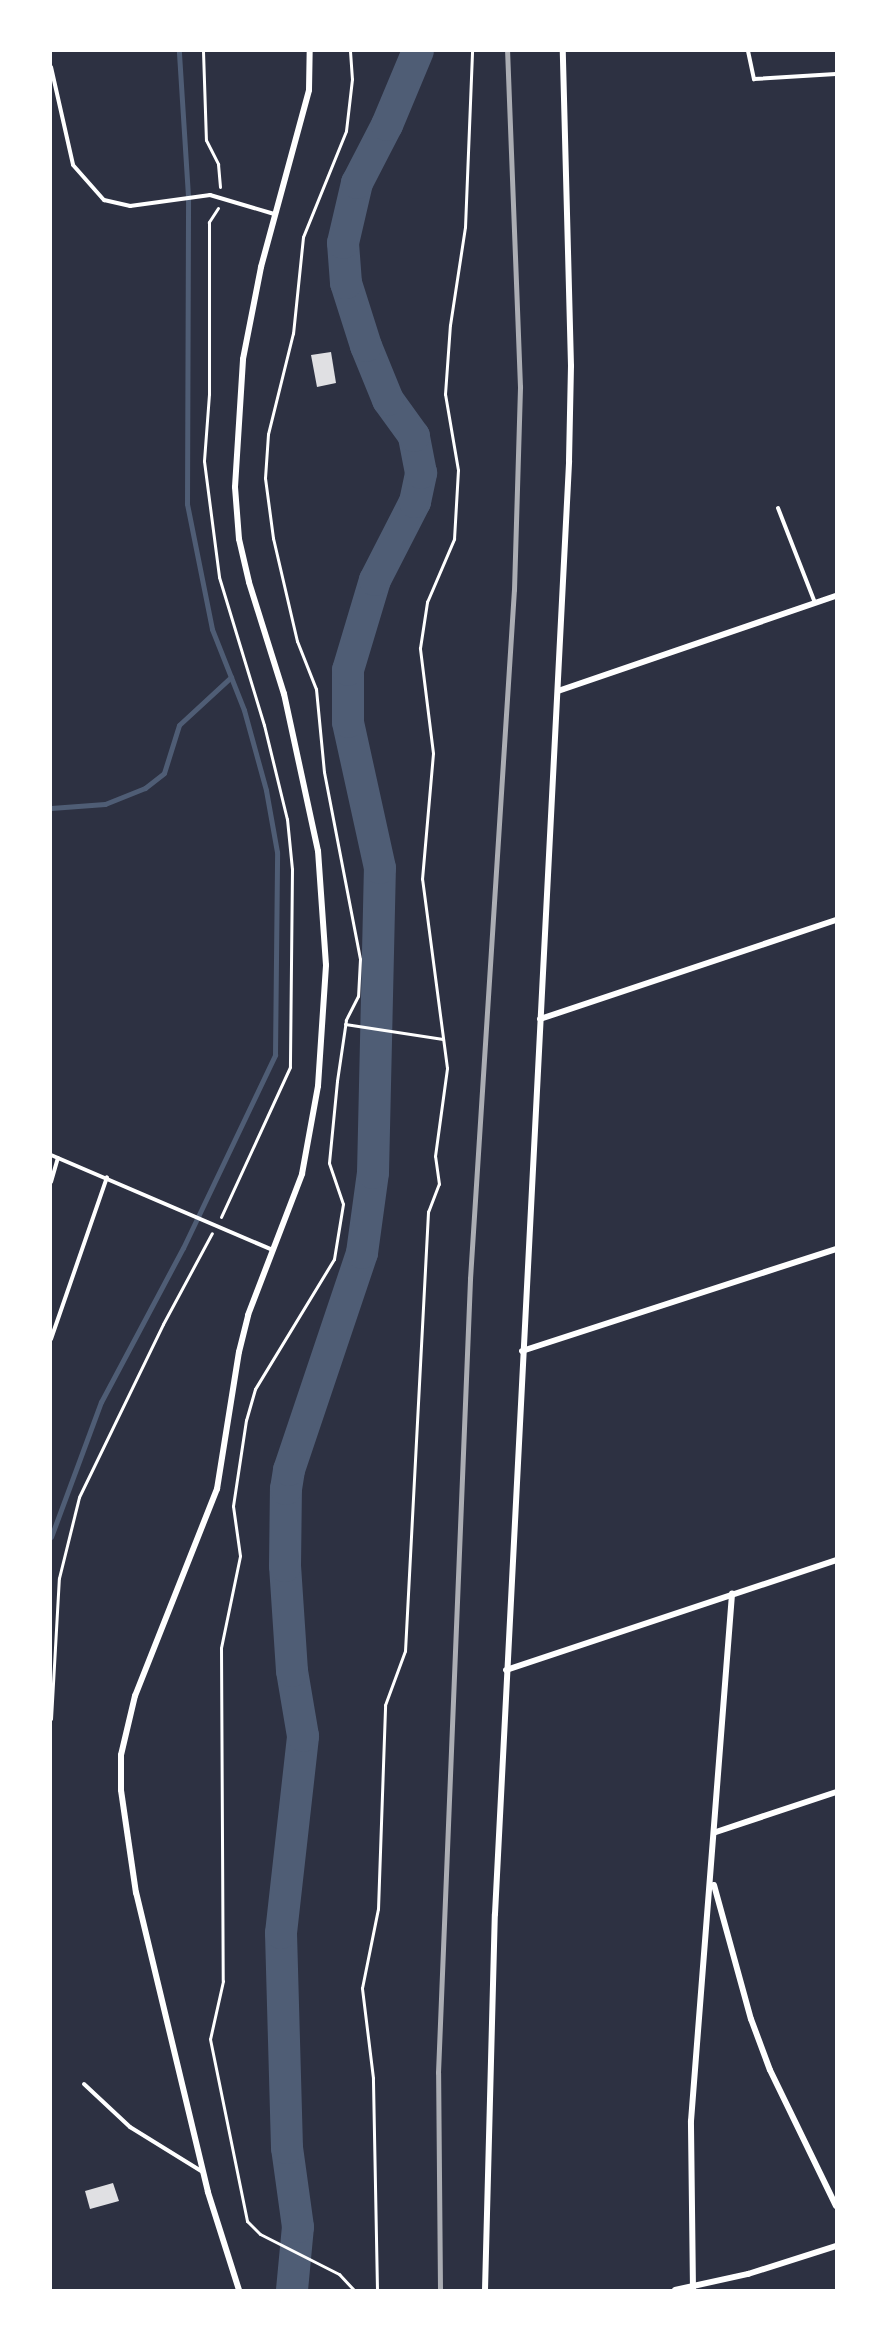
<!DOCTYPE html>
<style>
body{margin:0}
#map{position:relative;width:887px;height:2341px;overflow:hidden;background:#2d3142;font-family:"Zilla Slab",serif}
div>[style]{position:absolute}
.stream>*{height:5px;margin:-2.5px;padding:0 2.5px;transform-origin:2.5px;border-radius:2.5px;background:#4f5d75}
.river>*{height:32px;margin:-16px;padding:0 16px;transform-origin:16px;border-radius:16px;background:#4f5d75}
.building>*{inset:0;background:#e0e0e3}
.path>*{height:3px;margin:-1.5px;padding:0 1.5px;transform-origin:1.5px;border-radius:1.5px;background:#fff}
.service>*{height:4px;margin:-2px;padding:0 2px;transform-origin:2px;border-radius:2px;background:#fff}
.minor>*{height:6px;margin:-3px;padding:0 3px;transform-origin:3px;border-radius:3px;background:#fff}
.rail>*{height:4.5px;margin:-2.25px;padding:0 2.25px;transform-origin:2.25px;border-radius:2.25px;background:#abadb3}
span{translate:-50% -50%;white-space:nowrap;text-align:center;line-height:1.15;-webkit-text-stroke:5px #fff;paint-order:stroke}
.frame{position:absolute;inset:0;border:52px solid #fff;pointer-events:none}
</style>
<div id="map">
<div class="stream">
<i style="left:51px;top:808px;width:54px;rotate:-4.2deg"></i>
<i style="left:105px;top:804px;width:43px;rotate:-21.8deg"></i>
<i style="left:145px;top:788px;width:24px;rotate:-38deg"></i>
<i style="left:164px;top:773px;width:50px;rotate:-72.6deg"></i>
<i style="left:179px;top:725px;width:71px;rotate:-42.7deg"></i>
<i style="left:51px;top:1537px;width:144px;rotate:-69.7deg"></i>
<i style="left:101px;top:1402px;width:174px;rotate:-62deg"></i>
<i style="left:183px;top:1248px;width:214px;rotate:-64.5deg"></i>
<i style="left:275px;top:1055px;width:203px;rotate:-89.4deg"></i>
<i style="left:277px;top:852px;width:63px;rotate:-100.1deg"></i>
<i style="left:266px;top:790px;width:83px;rotate:-105.4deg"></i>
<i style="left:244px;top:710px;width:87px;rotate:-111.6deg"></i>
<i style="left:212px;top:629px;width:127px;rotate:-101.3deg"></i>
<i style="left:187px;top:504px;width:308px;rotate:-89.8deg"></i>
<i style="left:188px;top:196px;width:145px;rotate:-93.6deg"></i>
</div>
<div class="river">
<i style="left:292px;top:2290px;width:63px;rotate:-84.6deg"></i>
<i style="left:298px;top:2227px;width:80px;rotate:-97.9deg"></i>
<i style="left:287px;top:2148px;width:215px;rotate:-91.6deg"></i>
<i style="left:281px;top:1933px;width:198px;rotate:-83.6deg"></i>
<i style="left:303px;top:1736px;width:66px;rotate:-99.6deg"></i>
<i style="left:292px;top:1671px;width:105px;rotate:-93.8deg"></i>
<i style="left:285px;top:1566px;width:77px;rotate:-89.3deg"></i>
<i style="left:286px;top:1489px;width:19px;rotate:-81deg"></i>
<i style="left:289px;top:1470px;width:229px;rotate:-71.4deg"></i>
<i style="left:362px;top:1253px;width:81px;rotate:-82.2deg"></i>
<i style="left:373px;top:1173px;width:305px;rotate:-88.7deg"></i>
<i style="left:380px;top:868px;width:149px;rotate:-102.4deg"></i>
<i style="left:348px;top:722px;width:52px;rotate:-90deg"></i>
<i style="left:348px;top:670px;width:94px;rotate:-73.3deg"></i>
<i style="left:375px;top:580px;width:88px;rotate:-62.9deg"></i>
<i style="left:415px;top:502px;width:30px;rotate:-78deg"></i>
<i style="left:421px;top:473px;width:38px;rotate:-101deg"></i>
<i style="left:414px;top:436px;width:44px;rotate:-125.8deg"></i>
<i style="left:388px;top:400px;width:58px;rotate:-112.2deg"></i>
<i style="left:366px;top:346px;width:66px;rotate:-107.6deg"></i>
<i style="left:346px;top:283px;width:40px;rotate:-94.3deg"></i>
<i style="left:343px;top:243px;width:62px;rotate:-76.9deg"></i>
<i style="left:357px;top:183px;width:65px;rotate:-62.7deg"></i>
<i style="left:387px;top:125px;width:80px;rotate:-67.3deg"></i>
</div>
<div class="building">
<i style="clip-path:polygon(331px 352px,336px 383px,317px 387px,311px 355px)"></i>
<i style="clip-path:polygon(113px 2183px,119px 2201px,90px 2209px,85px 2191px)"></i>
</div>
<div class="path">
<i style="left:203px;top:51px;width:89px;rotate:88.1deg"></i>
<i style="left:206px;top:140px;width:27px;rotate:63deg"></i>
<i style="left:218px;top:164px;width:23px;rotate:85deg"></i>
<i style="left:350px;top:51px;width:28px;rotate:86deg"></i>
<i style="left:352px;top:79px;width:52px;rotate:96.6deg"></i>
<i style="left:346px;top:131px;width:114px;rotate:112.1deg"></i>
<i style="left:303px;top:237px;width:97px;rotate:95.9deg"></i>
<i style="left:293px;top:333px;width:104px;rotate:103.9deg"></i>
<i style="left:268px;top:434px;width:44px;rotate:93.9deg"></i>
<i style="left:265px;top:478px;width:61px;rotate:82.4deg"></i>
<i style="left:273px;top:538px;width:106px;rotate:76.9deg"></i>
<i style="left:297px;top:641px;width:52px;rotate:68.4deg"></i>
<i style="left:316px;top:689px;width:83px;rotate:84.5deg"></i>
<i style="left:324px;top:772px;width:190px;rotate:79.1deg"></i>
<i style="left:360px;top:959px;width:37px;rotate:93deg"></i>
<i style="left:358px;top:996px;width:27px;rotate:117deg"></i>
<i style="left:346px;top:1020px;width:62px;rotate:98.4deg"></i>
<i style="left:337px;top:1081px;width:82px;rotate:95.6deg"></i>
<i style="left:329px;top:1163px;width:43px;rotate:71.1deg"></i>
<i style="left:343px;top:1204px;width:56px;rotate:99.3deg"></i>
<i style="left:334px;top:1259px;width:152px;rotate:121.3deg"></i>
<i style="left:255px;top:1389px;width:32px;rotate:106deg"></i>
<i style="left:246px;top:1420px;width:87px;rotate:98.6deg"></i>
<i style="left:233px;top:1506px;width:50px;rotate:82deg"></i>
<i style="left:240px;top:1556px;width:94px;rotate:101.7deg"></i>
<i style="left:221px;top:1648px;width:333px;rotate:89.7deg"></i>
<i style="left:223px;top:1981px;width:59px;rotate:102.6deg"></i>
<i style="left:210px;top:2039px;width:186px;rotate:78.5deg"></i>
<i style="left:247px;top:2221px;width:18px;rotate:45deg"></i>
<i style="left:260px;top:2234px;width:89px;rotate:26.9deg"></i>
<i style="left:339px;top:2274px;width:22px;rotate:47deg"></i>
<i style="left:218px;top:208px;width:17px;rotate:123deg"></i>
<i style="left:209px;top:222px;width:172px;rotate:90deg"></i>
<i style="left:209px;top:394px;width:67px;rotate:94.3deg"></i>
<i style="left:204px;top:461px;width:117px;rotate:82.6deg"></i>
<i style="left:219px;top:577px;width:155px;rotate:73.1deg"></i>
<i style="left:264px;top:725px;width:97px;rotate:76.3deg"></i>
<i style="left:287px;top:819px;width:50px;rotate:84.3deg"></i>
<i style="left:292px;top:869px;width:198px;rotate:90.6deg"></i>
<i style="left:290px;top:1067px;width:165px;rotate:114.7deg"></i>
<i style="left:345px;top:1024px;width:99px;rotate:8.7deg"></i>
<i style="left:51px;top:1719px;width:141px;rotate:-86.8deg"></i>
<i style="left:59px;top:1578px;width:83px;rotate:-76.1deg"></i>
<i style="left:79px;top:1497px;width:192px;rotate:-64.1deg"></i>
<i style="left:163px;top:1324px;width:103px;rotate:-61.7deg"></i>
<i style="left:377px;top:2290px;width:212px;rotate:-91.1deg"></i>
<i style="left:373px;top:2078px;width:91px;rotate:-97deg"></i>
<i style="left:362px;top:1988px;width:81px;rotate:-78.6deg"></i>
<i style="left:378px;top:1909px;width:204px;rotate:-88deg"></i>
<i style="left:385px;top:1705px;width:58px;rotate:-69.7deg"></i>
<i style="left:405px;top:1651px;width:440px;rotate:-87deg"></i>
<i style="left:428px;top:1212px;width:30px;rotate:-69deg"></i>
<i style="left:439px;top:1184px;width:28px;rotate:-98deg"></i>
<i style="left:435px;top:1156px;width:89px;rotate:-82.2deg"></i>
<i style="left:447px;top:1068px;width:191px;rotate:-97.5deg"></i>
<i style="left:422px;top:879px;width:126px;rotate:-85deg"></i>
<i style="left:433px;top:753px;width:106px;rotate:-97.1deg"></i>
<i style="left:420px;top:648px;width:47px;rotate:-81.3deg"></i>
<i style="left:427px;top:602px;width:69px;rotate:-66.8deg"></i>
<i style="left:454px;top:539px;width:69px;rotate:-86.7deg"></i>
<i style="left:458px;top:470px;width:77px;rotate:-99.7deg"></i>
<i style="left:445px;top:394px;width:69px;rotate:-85.9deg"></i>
<i style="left:450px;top:325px;width:99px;rotate:-81.3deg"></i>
<i style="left:465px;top:227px;width:176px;rotate:-87.7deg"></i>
</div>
<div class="service">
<i style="left:748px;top:51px;width:29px;rotate:78deg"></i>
<i style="left:754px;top:79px;width:82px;rotate:-3.5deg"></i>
<i style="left:51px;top:67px;width:100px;rotate:77.3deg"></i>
<i style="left:73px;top:165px;width:47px;rotate:48.5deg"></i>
<i style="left:104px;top:200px;width:27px;rotate:13deg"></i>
<i style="left:130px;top:206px;width:81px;rotate:-7.8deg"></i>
<i style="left:210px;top:195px;width:67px;rotate:16.5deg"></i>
<i style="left:778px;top:508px;width:102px;rotate:68.7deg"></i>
<i style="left:51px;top:1155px;width:241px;rotate:23.2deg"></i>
<i style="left:51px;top:1182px;width:25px;rotate:-74deg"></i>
<i style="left:51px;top:1339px;width:171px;rotate:-70.9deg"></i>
<i style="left:84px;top:2084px;width:63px;rotate:43.1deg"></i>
<i style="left:130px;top:2127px;width:86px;rotate:31.7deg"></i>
</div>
<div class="minor">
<i style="left:558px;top:691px;width:294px;rotate:-18.9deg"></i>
<i style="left:540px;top:1019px;width:312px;rotate:-18.5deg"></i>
<i style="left:522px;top:1351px;width:330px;rotate:-18deg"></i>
<i style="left:506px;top:1670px;width:348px;rotate:-18.4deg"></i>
<i style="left:716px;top:1832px;width:126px;rotate:-18.4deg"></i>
<i style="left:714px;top:1885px;width:139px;rotate:74.6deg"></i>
<i style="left:751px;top:2019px;width:54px;rotate:69.6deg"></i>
<i style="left:770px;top:2070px;width:151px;rotate:64.1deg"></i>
<i style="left:239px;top:2290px;width:103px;rotate:-107.6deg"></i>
<i style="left:208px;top:2192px;width:308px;rotate:-103.5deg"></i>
<i style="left:136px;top:1893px;width:104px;rotate:-98.3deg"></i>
<i style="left:121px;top:1790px;width:35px;rotate:-90deg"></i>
<i style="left:121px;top:1755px;width:61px;rotate:-76.7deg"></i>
<i style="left:135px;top:1696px;width:223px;rotate:-68.4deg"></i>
<i style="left:217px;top:1489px;width:139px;rotate:-80.9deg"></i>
<i style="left:239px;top:1352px;width:38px;rotate:-76deg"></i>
<i style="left:248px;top:1315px;width:151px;rotate:-69deg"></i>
<i style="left:302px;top:1174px;width:89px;rotate:-79.7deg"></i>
<i style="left:318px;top:1086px;width:121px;rotate:-86.2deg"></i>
<i style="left:326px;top:965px;width:114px;rotate:-94deg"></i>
<i style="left:318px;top:851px;width:161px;rotate:-102.2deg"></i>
<i style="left:284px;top:694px;width:117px;rotate:-107.4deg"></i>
<i style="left:249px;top:582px;width:44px;rotate:-103.1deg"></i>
<i style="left:239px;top:539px;width:52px;rotate:-94.4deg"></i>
<i style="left:235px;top:487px;width:128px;rotate:-86.4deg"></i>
<i style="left:243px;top:359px;width:94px;rotate:-78.9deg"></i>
<i style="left:261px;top:267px;width:183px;rotate:-74.8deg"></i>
<i style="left:309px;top:90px;width:39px;rotate:-89deg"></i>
<i style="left:485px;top:2290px;width:376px;rotate:-88.5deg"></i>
<i style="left:495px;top:1914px;width:1455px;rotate:-87.08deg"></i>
<i style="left:569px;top:461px;width:95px;rotate:-88.8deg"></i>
<i style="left:571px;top:366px;width:315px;rotate:-91.5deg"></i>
<i style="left:675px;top:2290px;width:75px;rotate:-12.4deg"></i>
<i style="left:748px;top:2274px;width:92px;rotate:-17.7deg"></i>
<i style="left:693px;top:2290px;width:169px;rotate:-90.7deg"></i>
<i style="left:691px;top:2121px;width:529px;rotate:-85.55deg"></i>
</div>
<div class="rail">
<i style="left:440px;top:2290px;width:217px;rotate:-90.5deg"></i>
<i style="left:438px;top:2073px;width:795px;rotate:-87.69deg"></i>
<i style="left:470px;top:1279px;width:690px;rotate:-86.35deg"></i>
<i style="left:514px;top:590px;width:203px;rotate:-88.3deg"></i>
<i style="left:520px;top:387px;width:336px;rotate:-92.2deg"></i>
</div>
<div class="frame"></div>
</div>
